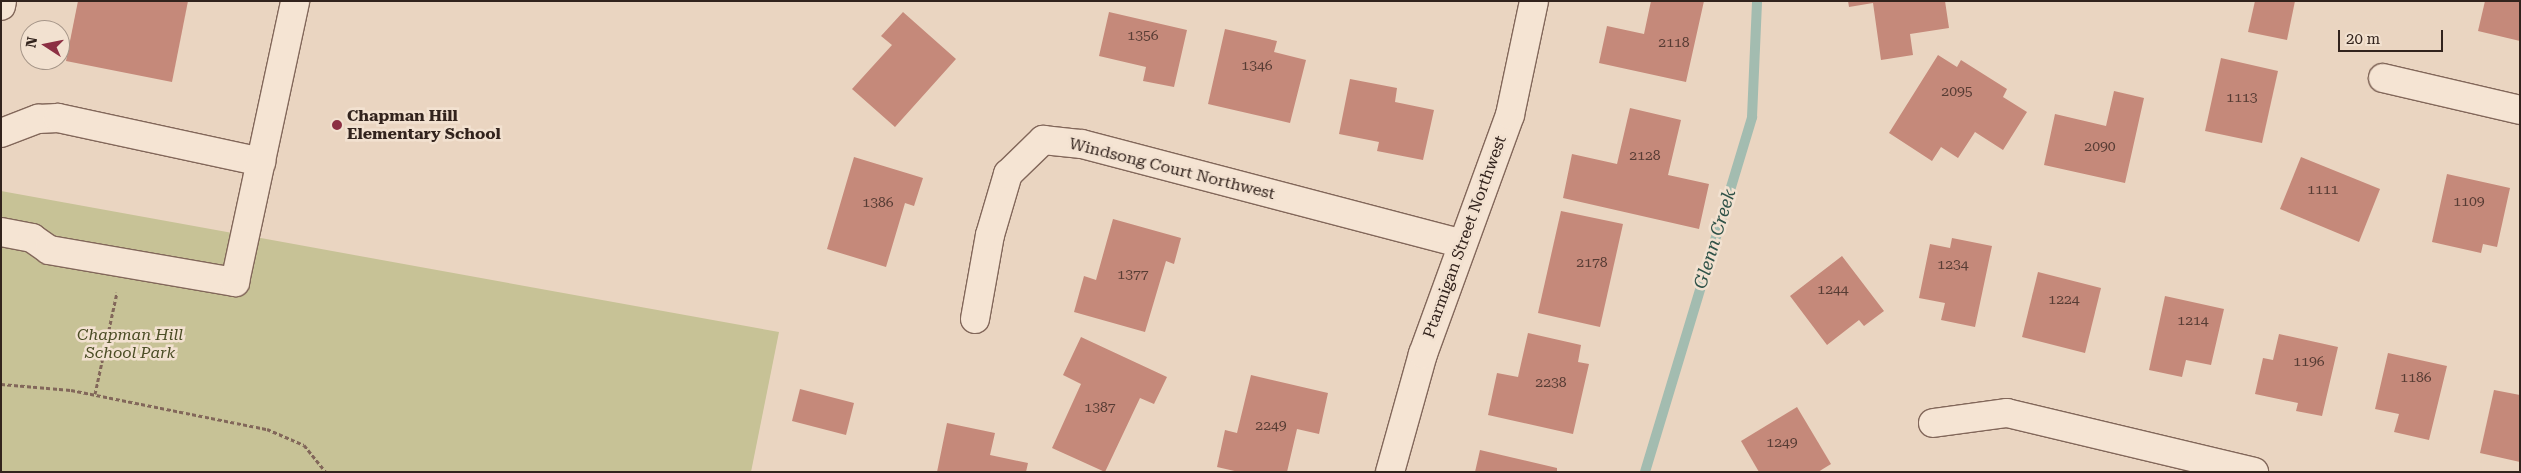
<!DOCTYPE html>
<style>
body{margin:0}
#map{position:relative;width:2521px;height:473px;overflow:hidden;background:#ead5c1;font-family:"Roboto Serif",serif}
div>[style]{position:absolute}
.green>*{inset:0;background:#c7c296}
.stream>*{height:10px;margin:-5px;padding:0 5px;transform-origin:5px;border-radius:5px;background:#a3bcb0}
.building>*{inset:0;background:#c5897a}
.path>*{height:3px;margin-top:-1.5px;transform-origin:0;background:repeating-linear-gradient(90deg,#82675a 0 4px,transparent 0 6.5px)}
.roads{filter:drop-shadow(1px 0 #82675a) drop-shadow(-1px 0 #82675a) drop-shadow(0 1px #82675a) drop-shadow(0 -1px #82675a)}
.minor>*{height:28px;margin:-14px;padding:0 14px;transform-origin:14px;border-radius:14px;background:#f5e4d3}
.dots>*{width:14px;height:14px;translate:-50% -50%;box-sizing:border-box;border:2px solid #f2e1d0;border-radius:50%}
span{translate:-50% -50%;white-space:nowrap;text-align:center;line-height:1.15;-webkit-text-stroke:5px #f2e1d0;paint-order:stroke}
.number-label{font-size:14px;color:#573c34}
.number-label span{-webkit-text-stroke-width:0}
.poi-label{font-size:16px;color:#32231d;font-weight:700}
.left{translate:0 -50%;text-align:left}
.street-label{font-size:16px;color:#32231d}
.park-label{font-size:16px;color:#4b4d25;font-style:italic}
.water-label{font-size:18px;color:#2e5147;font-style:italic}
.frame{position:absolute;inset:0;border:2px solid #32231d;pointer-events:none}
.north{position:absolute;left:20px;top:20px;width:50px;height:50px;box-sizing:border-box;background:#f2e1d0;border:1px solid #a59588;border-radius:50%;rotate:281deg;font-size:14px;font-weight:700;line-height:20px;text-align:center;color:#32231d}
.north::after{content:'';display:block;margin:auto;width:18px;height:22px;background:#8c2f43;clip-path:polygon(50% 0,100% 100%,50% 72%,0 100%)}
.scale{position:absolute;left:2338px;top:30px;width:105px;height:22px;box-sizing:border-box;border:2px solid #32231d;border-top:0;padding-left:6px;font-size:15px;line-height:18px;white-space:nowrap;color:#32231d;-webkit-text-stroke:4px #f2e1d0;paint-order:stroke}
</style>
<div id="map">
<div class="green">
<i style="clip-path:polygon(1px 191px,779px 332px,751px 472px,1px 472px)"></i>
</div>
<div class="stream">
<i style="left:1645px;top:472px;width:371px;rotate:-73.2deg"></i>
<i style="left:1752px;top:117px;width:116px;rotate:-87.5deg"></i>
</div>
<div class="building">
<i style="clip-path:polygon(78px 1px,188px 1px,172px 82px,66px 61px)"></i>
<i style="clip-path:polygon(1651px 1px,1704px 1px,1686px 82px,1599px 63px,1607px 26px,1644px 34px)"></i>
<i style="clip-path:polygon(1848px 1px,1945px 1px,1949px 28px,1910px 34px,1913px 55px,1881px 60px,1873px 3px,1849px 7px)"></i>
<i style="clip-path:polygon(2255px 1px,2295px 1px,2287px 40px,2248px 32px)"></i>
<i style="clip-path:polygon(2485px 1px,2520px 1px,2520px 41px,2478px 31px)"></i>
<i style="clip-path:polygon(903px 12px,956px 59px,895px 127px,852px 89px,892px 45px,881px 36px)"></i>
<i style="clip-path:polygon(1109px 12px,1187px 30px,1174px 87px,1143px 81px,1146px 67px,1099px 56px)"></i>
<i style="clip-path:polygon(1225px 29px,1277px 41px,1274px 52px,1306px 60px,1290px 123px,1208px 104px)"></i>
<i style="clip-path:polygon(1938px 55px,1957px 67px,1961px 60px,2007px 89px,2003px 97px,2027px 112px,2003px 150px,1975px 132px,1958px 158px,1941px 147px,1932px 161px,1889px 133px)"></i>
<i style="clip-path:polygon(2221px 58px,2278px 71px,2262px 143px,2205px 131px)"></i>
<i style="clip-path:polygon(1350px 79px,1397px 88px,1395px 102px,1434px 110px,1423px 160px,1377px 151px,1379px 142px,1339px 134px)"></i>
<i style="clip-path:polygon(2114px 91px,2144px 98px,2125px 183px,2044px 165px,2055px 114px,2106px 126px)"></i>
<i style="clip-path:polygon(1630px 108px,1681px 120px,1668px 175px,1709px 184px,1699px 229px,1563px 198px,1572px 154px,1617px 164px)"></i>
<i style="clip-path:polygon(854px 157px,923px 178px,914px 206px,905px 203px,886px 267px,827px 249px)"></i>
<i style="clip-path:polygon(2301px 157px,2380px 189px,2359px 242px,2280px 209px)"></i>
<i style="clip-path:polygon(2447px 174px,2510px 188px,2497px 247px,2483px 244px,2481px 253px,2432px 242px)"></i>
<i style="clip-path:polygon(1561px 211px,1623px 224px,1600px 327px,1538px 313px)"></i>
<i style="clip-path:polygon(1113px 219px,1181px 238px,1174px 264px,1166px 261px,1145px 332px,1074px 312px,1084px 276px,1096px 280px)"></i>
<i style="clip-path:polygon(1952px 238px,1992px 246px,1975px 327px,1941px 320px,1945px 303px,1919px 298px,1930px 244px,1950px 248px)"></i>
<i style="clip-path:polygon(1842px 256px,1884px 311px,1864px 326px,1859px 320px,1827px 345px,1790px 296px)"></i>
<i style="clip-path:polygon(2038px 272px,2101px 288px,2085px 353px,2022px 337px)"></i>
<i style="clip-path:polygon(2165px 296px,2224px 309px,2211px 365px,2186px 360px,2182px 377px,2149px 370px)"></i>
<i style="clip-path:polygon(1528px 333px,1581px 345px,1578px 362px,1589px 364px,1573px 434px,1488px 415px,1497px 373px,1518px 377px)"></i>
<i style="clip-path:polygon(2279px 334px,2338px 347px,2322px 416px,2296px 411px,2298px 403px,2255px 394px,2263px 358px,2273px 360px)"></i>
<i style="clip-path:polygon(1081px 337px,1167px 377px,1154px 404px,1140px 398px,1105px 472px,1052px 448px,1081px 384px,1063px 375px)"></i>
<i style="clip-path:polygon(2388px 353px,2447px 366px,2429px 440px,2394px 432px,2399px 414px,2375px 409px)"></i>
<i style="clip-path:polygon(1251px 375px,1328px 393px,1319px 434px,1297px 429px,1287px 472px,1239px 472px,1217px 467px,1225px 430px,1237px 433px)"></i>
<i style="clip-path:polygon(800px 389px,854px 403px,846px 435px,792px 421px)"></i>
<i style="clip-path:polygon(2494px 390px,2520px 395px,2520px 462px,2480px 453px)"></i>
<i style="clip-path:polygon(1797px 407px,1831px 464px,1818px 472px,1759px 472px,1741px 441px)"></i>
<i style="clip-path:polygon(947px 423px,995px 433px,990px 455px,1028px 463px,1026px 472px,937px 472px)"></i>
<i style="clip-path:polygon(1480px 450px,1557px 468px,1557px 472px,1475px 472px)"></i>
</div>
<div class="path">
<i style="left:1px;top:384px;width:70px;rotate:4.9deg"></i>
<i style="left:71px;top:390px;width:200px;rotate:11.3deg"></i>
<i style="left:267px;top:429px;width:40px;rotate:23.4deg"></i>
<i style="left:304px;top:445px;width:35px;rotate:51deg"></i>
<i style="left:95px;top:394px;width:104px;rotate:-77.8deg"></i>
</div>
<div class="roads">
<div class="minor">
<i style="left:1px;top:6px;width:5px;rotate:-79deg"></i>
<i style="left:2383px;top:78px;width:141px;rotate:13.1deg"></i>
<i style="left:1px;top:133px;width:40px;rotate:-21deg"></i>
<i style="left:38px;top:119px;width:20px;rotate:-3deg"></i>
<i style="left:58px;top:118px;width:208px;rotate:12.2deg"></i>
<i style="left:1px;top:232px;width:32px;rotate:11deg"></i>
<i style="left:32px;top:238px;width:21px;rotate:35deg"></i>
<i style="left:49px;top:250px;width:189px;rotate:9.8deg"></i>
<i style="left:235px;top:282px;width:287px;rotate:-77.9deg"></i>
<i style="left:975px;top:319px;width:85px;rotate:-79.9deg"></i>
<i style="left:990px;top:235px;width:64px;rotate:-73.6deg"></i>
<i style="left:1008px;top:174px;width:49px;rotate:-44.2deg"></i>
<i style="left:1043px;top:140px;width:39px;rotate:6deg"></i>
<i style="left:1082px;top:144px;width:393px;rotate:14.7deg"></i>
<i style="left:1933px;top:423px;width:75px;rotate:-7.7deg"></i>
<i style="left:2007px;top:413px;width:254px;rotate:13.4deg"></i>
<i style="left:1390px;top:472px;width:123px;rotate:-74.4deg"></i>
<i style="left:1423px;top:354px;width:254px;rotate:-70deg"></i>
<i style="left:1510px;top:115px;width:116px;rotate:-78.1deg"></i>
</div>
</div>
<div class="dots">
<i style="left:337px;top:125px;background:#8c2f43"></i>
</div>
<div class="number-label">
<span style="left:1143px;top:35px">1356</span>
<span style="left:1674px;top:42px">2118</span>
<span style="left:1257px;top:65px">1346</span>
<span style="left:1957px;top:91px">2095</span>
<span style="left:2242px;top:97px">1113</span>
<span style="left:2100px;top:146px">2090</span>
<span style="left:1645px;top:155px">2128</span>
<span style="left:2323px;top:189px">1111</span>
<span style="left:2469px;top:201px">1109</span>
<span style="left:878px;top:202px">1386</span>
<span style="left:1592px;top:262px">2178</span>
<span style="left:1953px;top:264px">1234</span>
<span style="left:1133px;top:274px">1377</span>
<span style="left:1833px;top:289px">1244</span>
<span style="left:2064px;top:299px">1224</span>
<span style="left:2193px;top:320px">1214</span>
<span style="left:2309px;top:361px">1196</span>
<span style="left:2416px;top:377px">1186</span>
<span style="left:1551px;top:382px">2238</span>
<span style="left:1100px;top:407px">1387</span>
<span style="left:1271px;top:425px">2249</span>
<span style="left:1782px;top:442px">1249</span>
</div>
<div class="poi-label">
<span class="left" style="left:347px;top:125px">Chapman Hill<br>Elementary School</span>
</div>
<div class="street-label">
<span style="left:1172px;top:169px;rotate:14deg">Windsong Court Northwest</span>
<span style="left:1465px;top:237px;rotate:-70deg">Ptarmigan Street Northwest</span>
</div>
<div class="park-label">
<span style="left:130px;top:344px">Chapman Hill<br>School Park</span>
</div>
<div class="water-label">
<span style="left:1715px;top:239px;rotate:-73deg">Glenn Creek</span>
</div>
<div class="frame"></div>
<div class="north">N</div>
<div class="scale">20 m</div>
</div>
